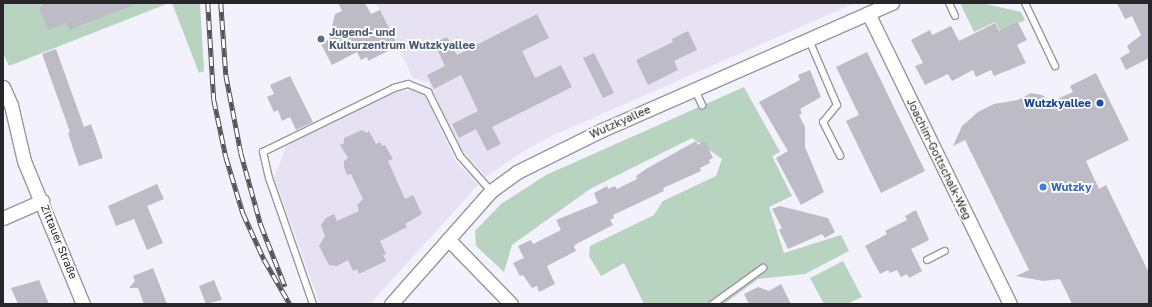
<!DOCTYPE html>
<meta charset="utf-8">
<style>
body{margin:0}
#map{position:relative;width:1152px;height:307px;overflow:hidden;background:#f3f1fb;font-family:"Golos Text",sans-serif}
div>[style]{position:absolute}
.built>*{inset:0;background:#e6e2f4}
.green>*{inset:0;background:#b8d4c1}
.building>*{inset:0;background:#bdbbc5}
.roads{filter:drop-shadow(1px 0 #9896a0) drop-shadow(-1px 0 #9896a0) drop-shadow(0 1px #9896a0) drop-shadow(0 -1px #9896a0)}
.lane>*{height:6px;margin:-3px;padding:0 3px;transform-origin:3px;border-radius:3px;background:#fff}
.street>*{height:13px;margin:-6.5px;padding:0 6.5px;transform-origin:6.5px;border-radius:6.5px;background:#fff}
.rail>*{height:4.5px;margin-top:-2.25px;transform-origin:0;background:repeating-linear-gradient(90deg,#fff 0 9px,#535257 0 18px);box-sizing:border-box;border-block:1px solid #535257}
.dots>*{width:11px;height:11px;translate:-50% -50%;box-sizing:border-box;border:2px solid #fff;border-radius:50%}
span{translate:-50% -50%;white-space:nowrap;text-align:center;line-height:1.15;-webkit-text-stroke:3.5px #fff;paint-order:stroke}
.service-label{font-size:11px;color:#4e5e75;font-weight:700}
.left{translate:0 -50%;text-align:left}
.transit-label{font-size:11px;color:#164399;font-weight:700}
.right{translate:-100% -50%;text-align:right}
.street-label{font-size:11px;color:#27262a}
.shop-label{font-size:11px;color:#366cbe;font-weight:700}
.frame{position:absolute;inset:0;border:4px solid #27262a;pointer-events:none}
</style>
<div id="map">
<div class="built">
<i style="clip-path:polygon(376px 3px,855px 3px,554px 135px,522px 152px,486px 177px,462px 150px,429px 83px,413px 78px)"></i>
<i style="clip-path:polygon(411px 90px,425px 95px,455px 160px,478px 185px,370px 304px,320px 304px,274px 177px,287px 145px,396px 91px)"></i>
</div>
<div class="green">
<i style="clip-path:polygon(3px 3px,169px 3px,9px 66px,3px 53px)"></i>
<i style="clip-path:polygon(172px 3px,200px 3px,204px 71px,199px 73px)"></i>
<i style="clip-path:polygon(960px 3px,981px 3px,1021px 12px,1025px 20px,1019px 23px,1017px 21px,1000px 31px,995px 22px,974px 32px)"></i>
<i style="clip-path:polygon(744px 87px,780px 152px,772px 156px,792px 196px,769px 207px,784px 253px,841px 235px,849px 251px,805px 274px,758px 279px,724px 304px,644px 304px,624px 263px,601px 276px,589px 256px,590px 246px,654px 215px,663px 201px,716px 176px,722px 159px,692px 138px,590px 189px,512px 245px,504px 272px,476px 246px,475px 231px,501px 204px,546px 175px)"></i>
<i style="clip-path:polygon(843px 261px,862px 297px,847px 304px,824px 304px,810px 278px)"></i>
</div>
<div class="building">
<i style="clip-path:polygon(42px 3px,136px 3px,136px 4px,69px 30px,66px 23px,48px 30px,39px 7px,43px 6px)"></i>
<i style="clip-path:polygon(338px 3px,365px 3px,371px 14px,380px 10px,398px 46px,368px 61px,367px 57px,361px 60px,357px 52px,332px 65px,321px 44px,329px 39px,335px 14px,342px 11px)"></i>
<i style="clip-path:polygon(1117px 3px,1149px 3px,1149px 58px,1126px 70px,1120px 58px,1130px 52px,1127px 46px,1141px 35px,1132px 16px,1125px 19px)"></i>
<i style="clip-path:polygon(537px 14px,549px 38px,522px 51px,535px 78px,561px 65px,572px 87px,492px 127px,501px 144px,487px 151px,476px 129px,459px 138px,452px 124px,478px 111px,461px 75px,434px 89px,427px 75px,445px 66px,434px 43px,447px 37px,457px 55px)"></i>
<i style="clip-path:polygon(1017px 21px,1027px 40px,1017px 45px,1026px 63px,994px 76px,991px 70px,976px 77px,973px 70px,952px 81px,948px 74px,925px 85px,915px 66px,923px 63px,911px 40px,930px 30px,932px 35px,951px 26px,959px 41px,995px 23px,999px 31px)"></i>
<i style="clip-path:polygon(688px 31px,697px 50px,674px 61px,678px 70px,648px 85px,636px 60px,673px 42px,672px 39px)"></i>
<i style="clip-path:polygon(56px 49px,84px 127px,91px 124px,103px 158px,79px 166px,68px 133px,70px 132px,42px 54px)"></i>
<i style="clip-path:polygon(867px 52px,925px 171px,881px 193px,846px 121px,859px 115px,836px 67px)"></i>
<i style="clip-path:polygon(594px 53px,614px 93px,603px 98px,583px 58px)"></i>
<i style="clip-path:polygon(810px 70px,821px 97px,800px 109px,802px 113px,799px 115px,805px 127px,805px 147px,824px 192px,801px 205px,776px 158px,788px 151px,759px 102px,800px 80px,798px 75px)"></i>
<i style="clip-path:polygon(1096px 73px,1129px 140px,1086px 161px,1099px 189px,1106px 185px,1149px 273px,1149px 304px,1072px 304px,1060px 279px,1043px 281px,1016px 276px,1029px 270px,965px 140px,953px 146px,962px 126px,978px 112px,994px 104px,1018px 100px,1031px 93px,1042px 95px,1051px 102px,1073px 92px,1070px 86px)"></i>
<i style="clip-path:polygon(290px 76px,313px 122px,296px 130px,290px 117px,282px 121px,278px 110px,274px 112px,267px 97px,274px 94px,270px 85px)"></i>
<i style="clip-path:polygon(362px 130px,367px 133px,369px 131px,376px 144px,380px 142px,382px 146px,385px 145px,393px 159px,388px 161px,405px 199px,413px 195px,422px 214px,405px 224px,407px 227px,380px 241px,386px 254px,383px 255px,386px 261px,359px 274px,357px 269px,353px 271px,348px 260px,337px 266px,329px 265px,319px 246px,325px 236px,321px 225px,326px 218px,334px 214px,337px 221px,359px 211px,357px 205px,363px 199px,351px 174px,347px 175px,344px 167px,344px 161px,348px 158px,340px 145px,344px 143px,344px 138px)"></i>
<i style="clip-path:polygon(696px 141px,698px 145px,705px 141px,713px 158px,709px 160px,710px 163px,700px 168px,701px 171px,663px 188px,664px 191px,613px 215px,614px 218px,610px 220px,613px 225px,578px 243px,574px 246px,576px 251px,547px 266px,555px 284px,539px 292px,537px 286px,532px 288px,523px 275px,520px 276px,513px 263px,524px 258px,518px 246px,531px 240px,533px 244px,561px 230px,556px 220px,598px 203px,594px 193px,607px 186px,608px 189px,615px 186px,617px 189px,637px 179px,636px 176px,646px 169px)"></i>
<i style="clip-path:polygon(157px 184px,164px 199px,147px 206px,163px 243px,147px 250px,134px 219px,116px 226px,108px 206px)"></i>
<i style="clip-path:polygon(780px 206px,828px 218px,835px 232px,825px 238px,822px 234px,788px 249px,779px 230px,782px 228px,772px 209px)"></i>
<i style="clip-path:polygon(916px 210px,929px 240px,911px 249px,922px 271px,909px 278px,907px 274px,901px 277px,897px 270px,890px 273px,888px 270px,880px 274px,865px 246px,887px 234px,885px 231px,907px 220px,905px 216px)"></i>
<i style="clip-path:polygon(153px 268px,167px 304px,144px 304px,138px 288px,129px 288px,135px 281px,133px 276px)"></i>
<i style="clip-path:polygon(39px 280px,49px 304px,18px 304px,11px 288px)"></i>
<i style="clip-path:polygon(214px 280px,222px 300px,206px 304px,199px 286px)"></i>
<i style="clip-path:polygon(781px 284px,791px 304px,749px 304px,744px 294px,758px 287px,769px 291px)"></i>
</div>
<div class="roads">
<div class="lane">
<i style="left:949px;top:3px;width:14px;rotate:65deg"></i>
<i style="left:1025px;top:3px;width:70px;rotate:64.5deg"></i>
<i style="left:809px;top:40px;width:71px;rotate:66.7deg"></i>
<i style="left:837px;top:105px;width:22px;rotate:129deg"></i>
<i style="left:823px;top:122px;width:38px;rotate:63deg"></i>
<i style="left:695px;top:90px;width:17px;rotate:65deg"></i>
<i style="left:927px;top:260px;width:20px;rotate:-27deg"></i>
<i style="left:313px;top:304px;width:133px;rotate:-109.2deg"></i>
<i style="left:269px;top:178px;width:27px;rotate:-103deg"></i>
<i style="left:263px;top:152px;width:146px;rotate:-26deg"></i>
<i style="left:394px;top:88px;width:15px;rotate:-16deg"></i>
<i style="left:408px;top:84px;width:22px;rotate:22deg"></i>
<i style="left:428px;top:92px;width:72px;rotate:63.4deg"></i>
<i style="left:460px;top:156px;width:47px;rotate:48.5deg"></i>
<i style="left:713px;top:304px;width:62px;rotate:-35.8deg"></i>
</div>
<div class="street">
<i style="left:868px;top:13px;width:324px;rotate:64deg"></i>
<i style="left:3px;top:87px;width:20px;rotate:66deg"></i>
<i style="left:11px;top:105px;width:57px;rotate:76.9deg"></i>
<i style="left:24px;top:161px;width:155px;rotate:67.6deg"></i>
<i style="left:3px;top:218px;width:43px;rotate:-23.6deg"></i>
<i style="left:448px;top:239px;width:91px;rotate:45.9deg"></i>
<i style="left:391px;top:304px;width:151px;rotate:-48.5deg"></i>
<i style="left:491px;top:191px;width:32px;rotate:-36deg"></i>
<i style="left:517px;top:172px;width:95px;rotate:-26.3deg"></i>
<i style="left:602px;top:130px;width:317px;rotate:-23.7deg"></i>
</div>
</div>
<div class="rail">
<i style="left:208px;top:3px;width:97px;rotate:86.5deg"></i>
<i style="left:214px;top:100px;width:58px;rotate:78.1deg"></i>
<i style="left:226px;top:157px;width:59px;rotate:73.1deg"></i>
<i style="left:243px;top:213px;width:51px;rotate:65.5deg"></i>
<i style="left:264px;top:259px;width:52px;rotate:60deg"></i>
<i style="left:221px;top:3px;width:72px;rotate:86deg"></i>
<i style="left:226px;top:75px;width:79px;rotate:79.1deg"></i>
<i style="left:241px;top:153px;width:75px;rotate:74.5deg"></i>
<i style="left:261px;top:225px;width:66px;rotate:68.5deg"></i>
</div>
<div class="dots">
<i style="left:321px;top:39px;background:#5c6f8a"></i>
<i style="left:1100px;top:103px;background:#1a4fb4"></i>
<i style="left:1043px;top:187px;background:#3f7fe0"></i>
</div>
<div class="service-label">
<span class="left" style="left:329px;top:39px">Jugend- und<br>Kulturzentrum Wutzkyallee</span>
</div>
<div class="transit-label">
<span class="right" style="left:1091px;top:103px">Wutzkyallee</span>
</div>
<div class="street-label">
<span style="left:620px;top:122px;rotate:-24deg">Wutzkyallee</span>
<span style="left:939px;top:159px;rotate:64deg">Joachim-Gottschalk-Weg</span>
<span style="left:59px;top:242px;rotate:68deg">Zittauer Straße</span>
</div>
<div class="shop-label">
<span class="left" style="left:1051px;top:187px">Wutzky</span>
</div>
<div class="frame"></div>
</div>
